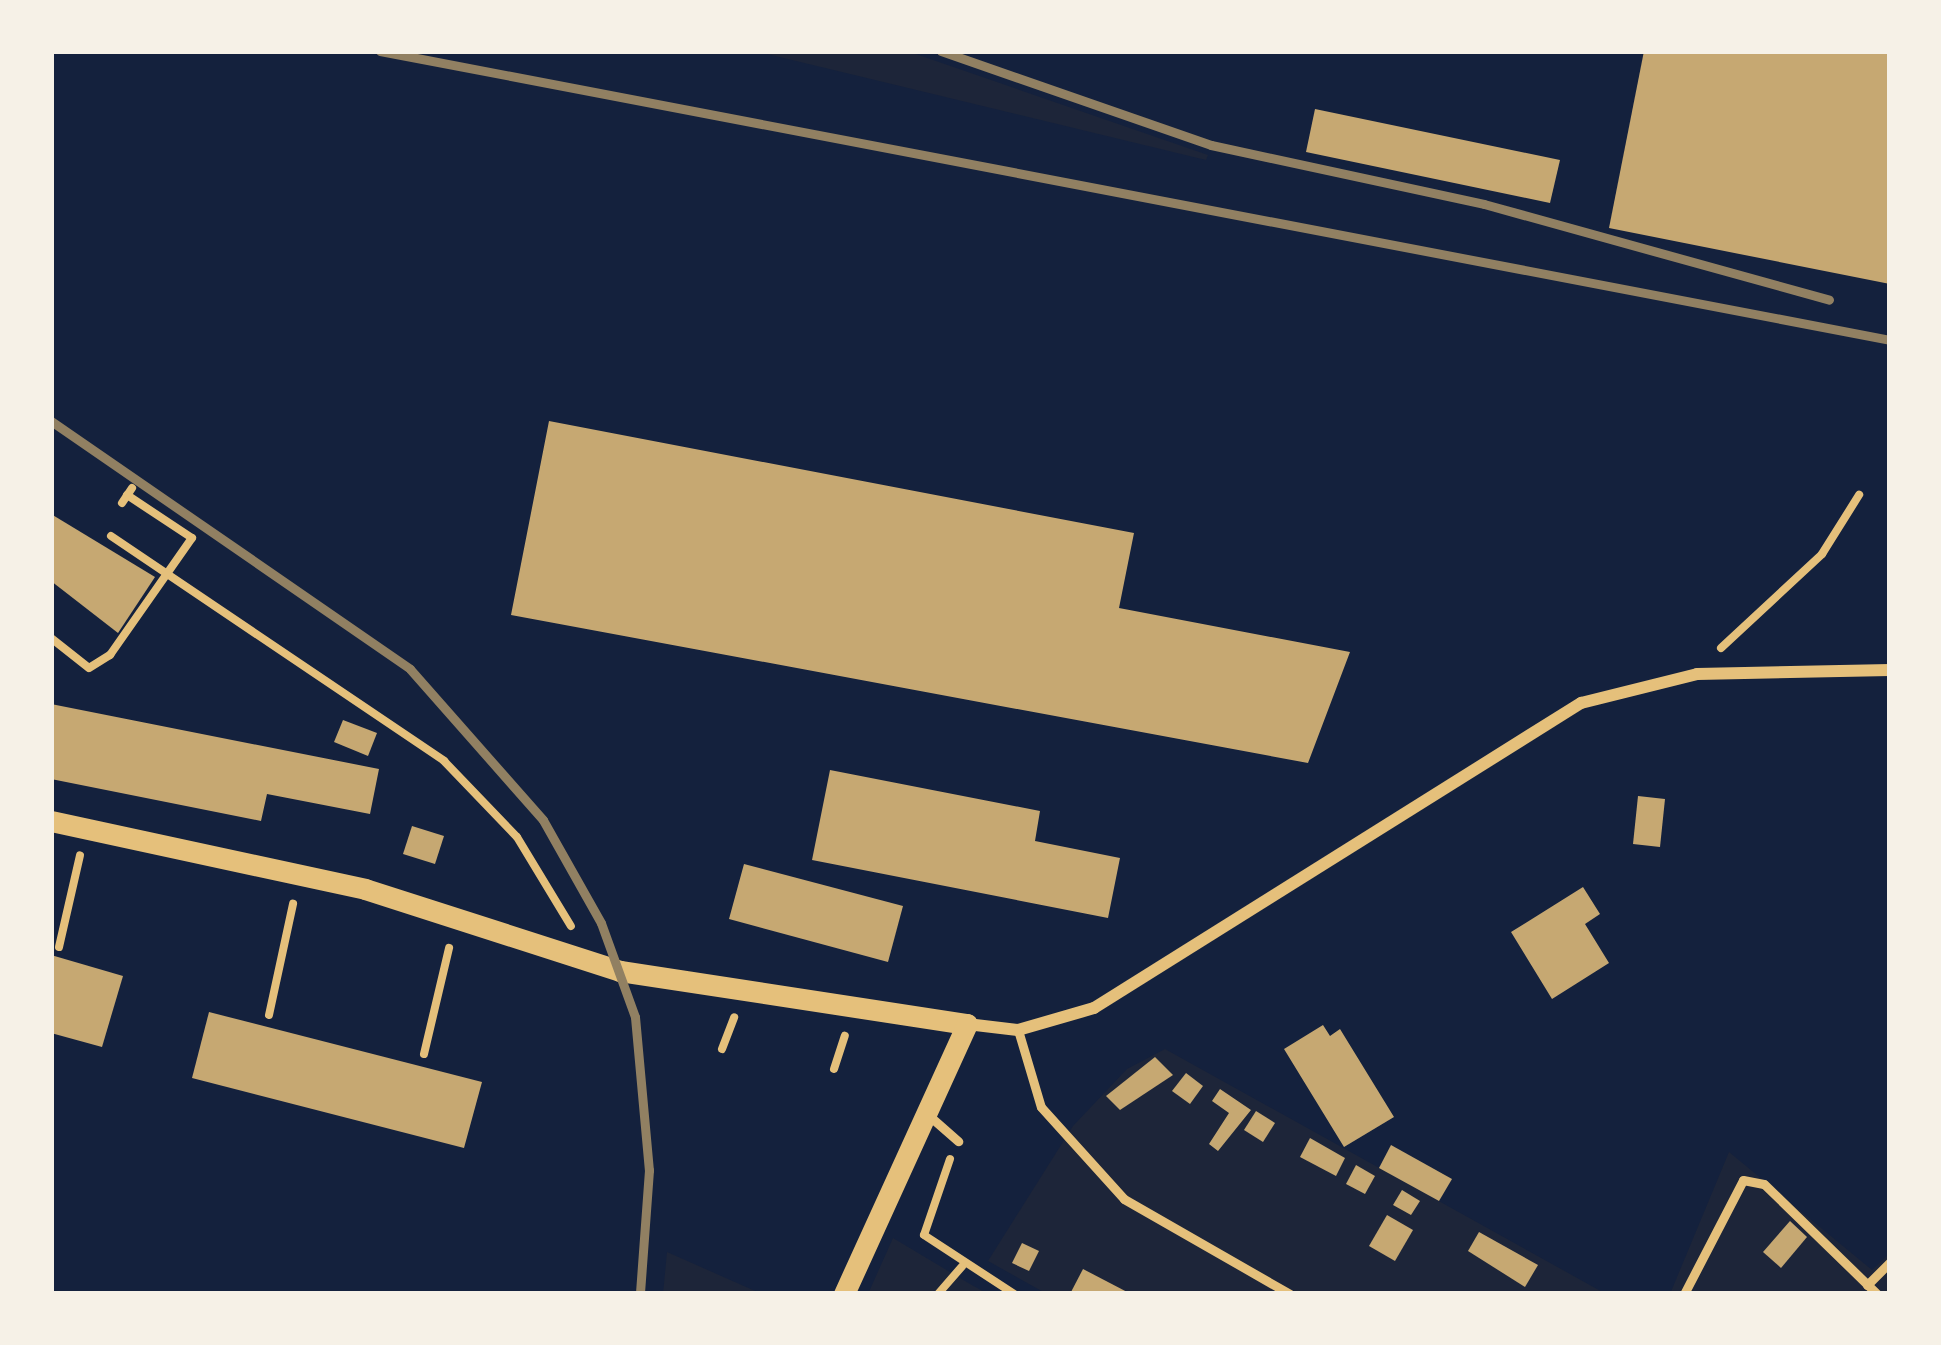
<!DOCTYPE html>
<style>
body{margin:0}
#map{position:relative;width:1941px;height:1345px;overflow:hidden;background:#14213d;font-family:"Sofia Sans Condensed",sans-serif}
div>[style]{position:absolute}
.green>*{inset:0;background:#1d2539}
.building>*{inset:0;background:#c6a872}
.path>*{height:8px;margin:-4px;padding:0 4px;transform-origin:4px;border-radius:4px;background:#e5c07b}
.service>*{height:9px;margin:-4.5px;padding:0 4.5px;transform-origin:4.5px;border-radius:4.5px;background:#e5c07b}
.minor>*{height:12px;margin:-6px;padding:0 6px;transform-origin:6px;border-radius:6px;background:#e5c07b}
.tertiary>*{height:21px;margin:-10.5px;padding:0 10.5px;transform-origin:10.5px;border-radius:10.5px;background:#e5c07b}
.rail>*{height:9px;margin:-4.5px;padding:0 4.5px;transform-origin:4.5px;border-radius:4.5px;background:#918062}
span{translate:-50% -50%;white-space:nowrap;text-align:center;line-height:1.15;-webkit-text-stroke:9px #f6f1e7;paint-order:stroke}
.frame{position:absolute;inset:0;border:54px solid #f6f1e7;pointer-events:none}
</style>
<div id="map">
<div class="green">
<i style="clip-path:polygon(755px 51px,907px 51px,1208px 155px,1206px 160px)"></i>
<i style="clip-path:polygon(1165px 1049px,1606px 1294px,1047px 1294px,988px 1261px,1073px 1126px,1127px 1069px)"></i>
<i style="clip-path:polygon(1729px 1152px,1872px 1270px,1890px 1253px,1890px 1294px,1670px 1294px)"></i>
<i style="clip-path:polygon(893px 1238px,970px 1284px,988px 1294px,868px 1294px)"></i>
<i style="clip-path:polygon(667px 1252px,762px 1294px,663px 1294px)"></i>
</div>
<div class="building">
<i style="clip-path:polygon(1644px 51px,1890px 51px,1890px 284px,1609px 228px)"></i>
<i style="clip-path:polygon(1315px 109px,1560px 160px,1550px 203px,1306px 152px)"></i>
<i style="clip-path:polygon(549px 421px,1134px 533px,1119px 608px,1350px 652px,1308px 763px,511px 615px)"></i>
<i style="clip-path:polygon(51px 514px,155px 577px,118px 633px,51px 581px)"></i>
<i style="clip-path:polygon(51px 704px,379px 769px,370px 814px,267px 794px,261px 821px,51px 779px)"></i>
<i style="clip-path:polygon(343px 720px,377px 733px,368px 756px,334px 742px)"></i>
<i style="clip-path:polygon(830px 770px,1040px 811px,1035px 841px,1120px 858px,1108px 918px,812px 860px)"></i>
<i style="clip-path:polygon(1638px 796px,1665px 799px,1660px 847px,1633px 844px)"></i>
<i style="clip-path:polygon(412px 826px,444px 836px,435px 864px,403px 854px)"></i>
<i style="clip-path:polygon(744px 864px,903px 906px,888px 962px,729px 919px)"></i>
<i style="clip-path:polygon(1583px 887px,1600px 914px,1585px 924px,1609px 963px,1552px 999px,1511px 932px)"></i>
<i style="clip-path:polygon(51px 955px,123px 976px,102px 1047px,51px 1033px)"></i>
<i style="clip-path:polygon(209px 1012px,482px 1082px,464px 1148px,192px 1078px)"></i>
<i style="clip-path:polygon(1323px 1025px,1330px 1036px,1340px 1029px,1394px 1117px,1344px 1147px,1284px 1049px)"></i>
<i style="clip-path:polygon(1155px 1057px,1173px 1075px,1120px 1110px,1106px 1096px)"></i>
<i style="clip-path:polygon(1186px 1073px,1203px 1086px,1190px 1104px,1172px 1091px)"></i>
<i style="clip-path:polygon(1220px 1089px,1251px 1110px,1218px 1151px,1209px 1144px,1229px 1113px,1212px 1101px)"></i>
<i style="clip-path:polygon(1256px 1111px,1275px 1123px,1263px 1142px,1244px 1130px)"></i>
<i style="clip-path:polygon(1310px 1138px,1345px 1158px,1336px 1176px,1300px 1157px)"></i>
<i style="clip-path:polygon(1391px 1145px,1452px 1179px,1439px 1201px,1379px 1168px)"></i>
<i style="clip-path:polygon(1356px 1165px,1375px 1176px,1365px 1194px,1346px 1184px)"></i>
<i style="clip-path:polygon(1402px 1190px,1420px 1201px,1411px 1215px,1393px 1205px)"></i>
<i style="clip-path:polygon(1387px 1215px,1413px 1230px,1395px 1261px,1369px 1246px)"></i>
<i style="clip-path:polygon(1790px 1221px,1807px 1237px,1781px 1268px,1763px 1252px)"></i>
<i style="clip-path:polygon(1479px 1232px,1538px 1265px,1525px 1287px,1468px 1251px)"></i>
<i style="clip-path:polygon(1022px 1243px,1039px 1251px,1029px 1271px,1012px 1263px)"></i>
<i style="clip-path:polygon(1083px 1269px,1131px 1294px,1070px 1294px)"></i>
</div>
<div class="path">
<i style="left:122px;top:503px;width:18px;rotate:-56deg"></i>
<i style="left:111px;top:536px;width:402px;rotate:34deg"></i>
<i style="left:444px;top:761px;width:105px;rotate:46.2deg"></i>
<i style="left:517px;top:837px;width:104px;rotate:58.8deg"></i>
<i style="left:51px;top:638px;width:48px;rotate:38.3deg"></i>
<i style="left:89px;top:668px;width:25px;rotate:-32deg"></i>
<i style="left:110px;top:655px;width:143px;rotate:-55deg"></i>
<i style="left:192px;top:538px;width:78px;rotate:-146.5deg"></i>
<i style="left:1721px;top:648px;width:138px;rotate:-42.9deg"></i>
<i style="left:1822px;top:554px;width:70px;rotate:-57.9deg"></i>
<i style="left:59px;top:947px;width:94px;rotate:-77.1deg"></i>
<i style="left:269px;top:1015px;width:114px;rotate:-77.8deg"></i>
<i style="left:722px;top:1049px;width:34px;rotate:-69deg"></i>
<i style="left:424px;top:1054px;width:109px;rotate:-76.7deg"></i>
<i style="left:834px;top:1069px;width:35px;rotate:-72deg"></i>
<i style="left:950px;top:1159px;width:80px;rotate:108.9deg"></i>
<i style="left:924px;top:1235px;width:108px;rotate:33.2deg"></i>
<i style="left:938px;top:1294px;width:37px;rotate:-49deg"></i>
</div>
<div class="service">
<i style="left:1018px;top:1030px;width:80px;rotate:73.4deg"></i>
<i style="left:1041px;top:1107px;width:124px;rotate:47.9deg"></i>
<i style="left:1124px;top:1199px;width:191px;rotate:29.8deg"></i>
<i style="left:926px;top:1113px;width:43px;rotate:41.2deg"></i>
<i style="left:1867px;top:1285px;width:33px;rotate:-45deg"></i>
<i style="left:1684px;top:1294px;width:128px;rotate:-62.6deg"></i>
<i style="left:1743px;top:1180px;width:21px;rotate:11deg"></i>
<i style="left:1764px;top:1184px;width:158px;rotate:44.2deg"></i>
</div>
<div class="minor">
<i style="left:967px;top:1024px;width:51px;rotate:6.7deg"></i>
<i style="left:1018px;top:1030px;width:79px;rotate:-16.1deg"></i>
<i style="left:1094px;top:1008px;width:575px;rotate:-32.06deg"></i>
<i style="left:1581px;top:703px;width:120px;rotate:-14deg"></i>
<i style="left:1697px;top:674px;width:193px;rotate:-1.2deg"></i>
</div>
<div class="tertiary">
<i style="left:51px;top:821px;width:321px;rotate:12.2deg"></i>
<i style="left:365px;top:889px;width:268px;rotate:17.8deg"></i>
<i style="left:620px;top:971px;width:351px;rotate:8.7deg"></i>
<i style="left:967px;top:1024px;width:297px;rotate:114.5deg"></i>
</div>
<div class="rail">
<i style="left:380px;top:51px;width:1537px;rotate:10.83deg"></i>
<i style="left:941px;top:51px;width:286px;rotate:19.2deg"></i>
<i style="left:1211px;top:145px;width:279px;rotate:12.2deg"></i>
<i style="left:1484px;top:204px;width:358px;rotate:15.5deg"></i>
<i style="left:51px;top:421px;width:436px;rotate:34.6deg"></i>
<i style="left:410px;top:669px;width:201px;rotate:48.6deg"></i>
<i style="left:543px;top:820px;width:118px;rotate:60.6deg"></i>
<i style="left:601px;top:923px;width:100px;rotate:70.1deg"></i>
<i style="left:635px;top:1017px;width:154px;rotate:84.8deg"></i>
<i style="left:649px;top:1170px;width:124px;rotate:94.2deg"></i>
</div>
<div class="frame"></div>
</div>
